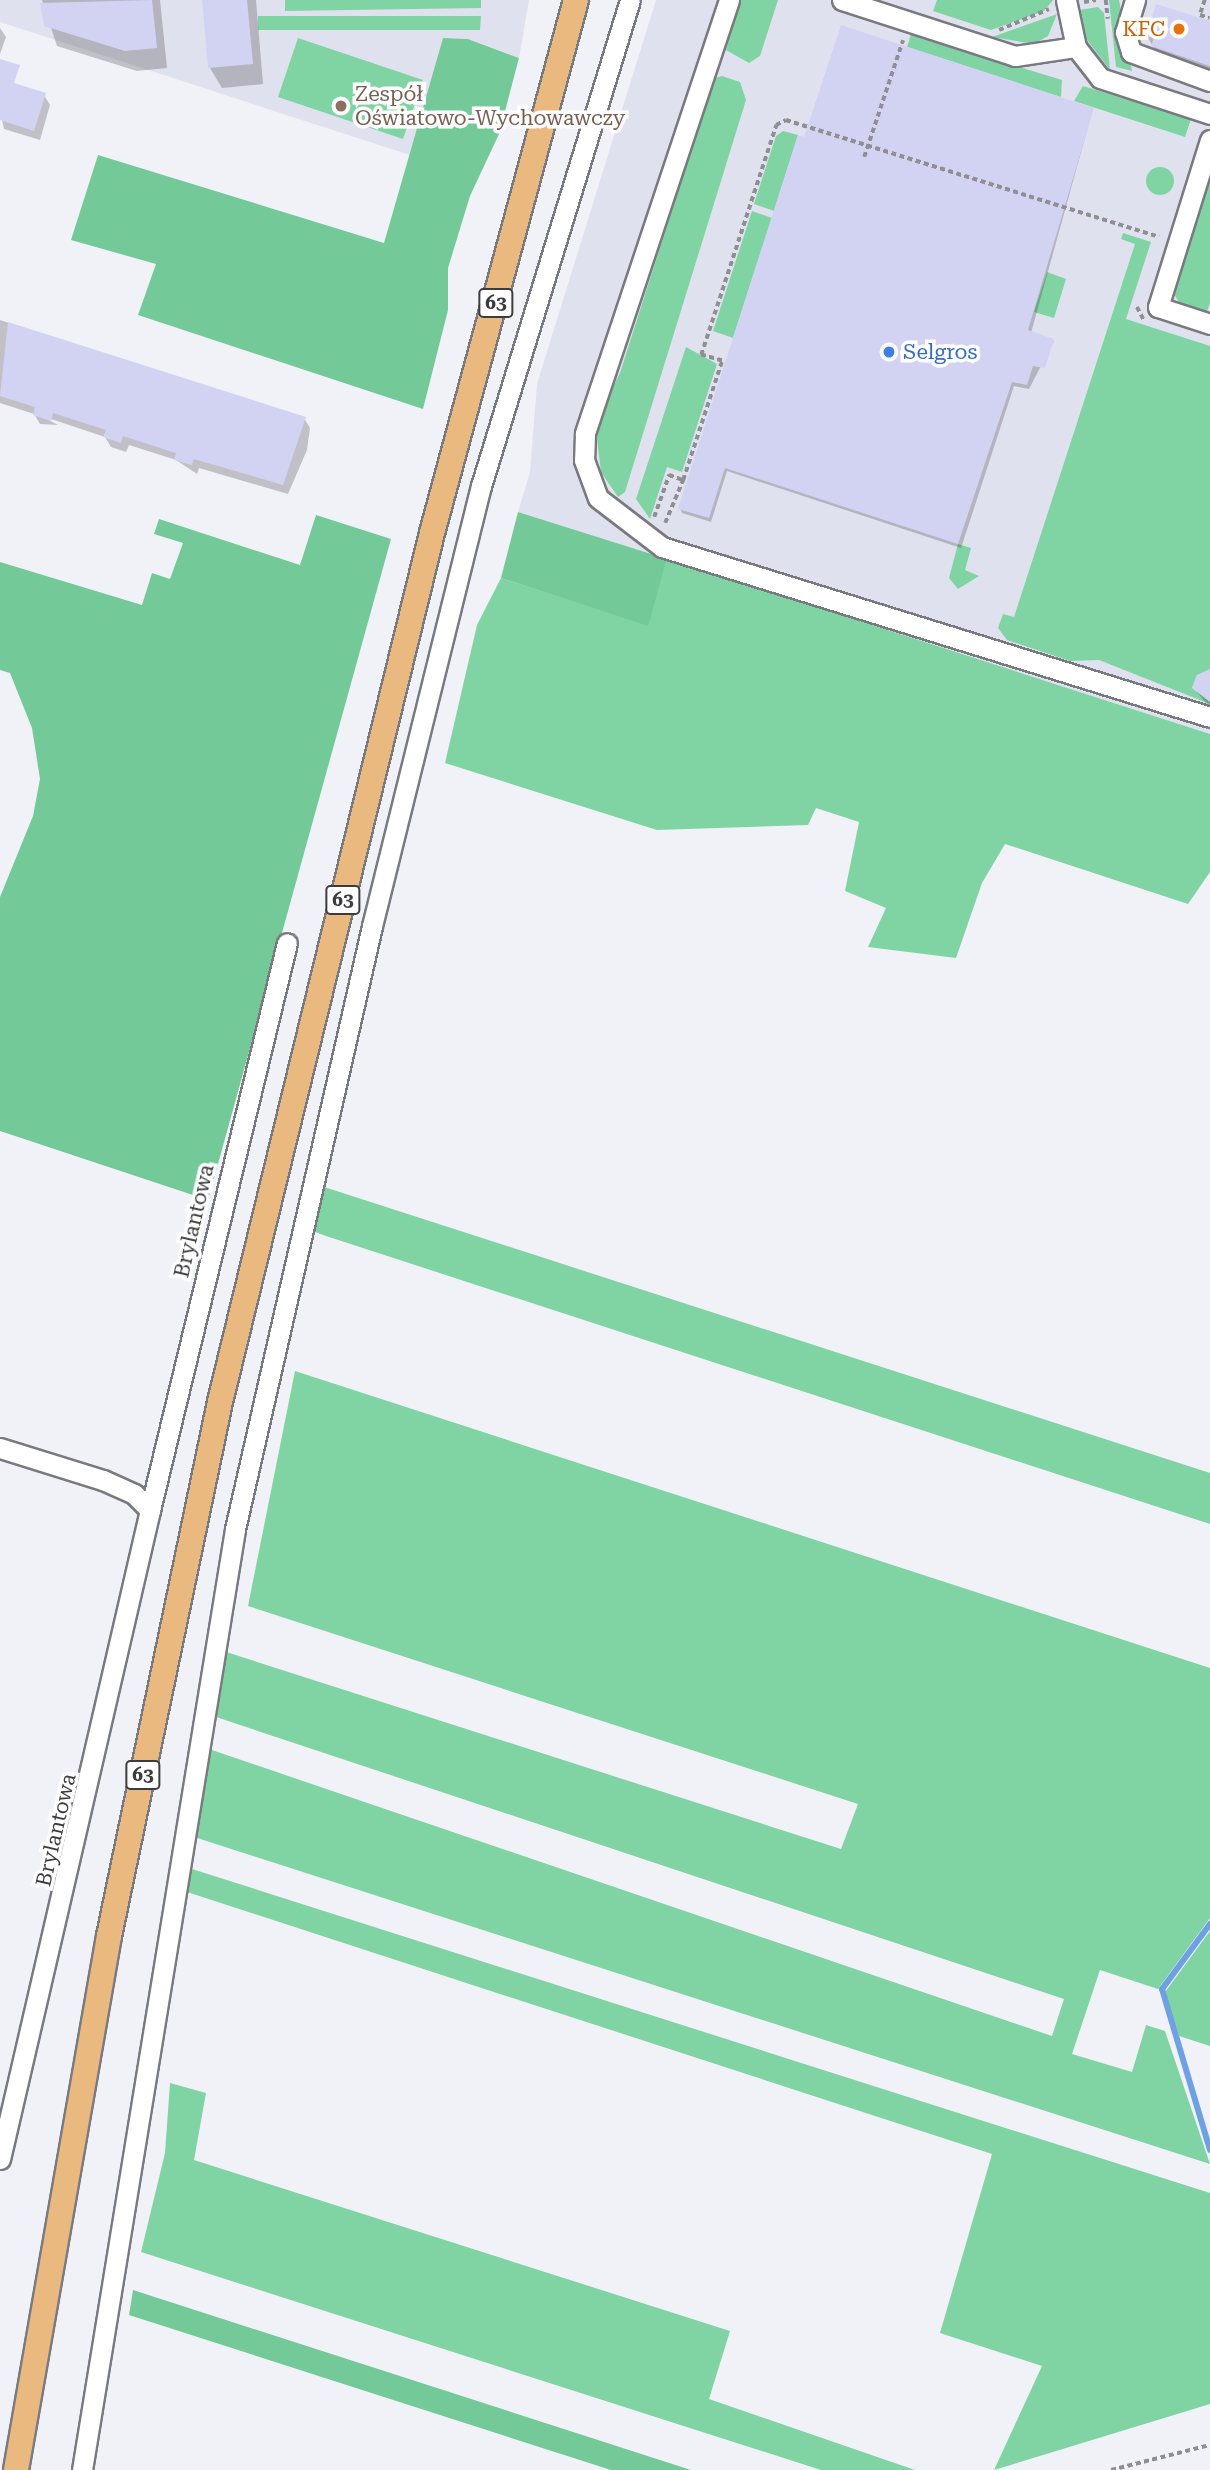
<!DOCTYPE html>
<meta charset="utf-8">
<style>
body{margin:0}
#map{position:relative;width:1210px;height:2470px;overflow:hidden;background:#f1f1f8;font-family:"Roboto Serif",serif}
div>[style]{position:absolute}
.built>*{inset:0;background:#e0e1ee}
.green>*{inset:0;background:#80d4a3}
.round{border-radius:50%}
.forest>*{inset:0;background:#74c999}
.shadow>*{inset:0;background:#0003}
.stream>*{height:6px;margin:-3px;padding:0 3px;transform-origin:3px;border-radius:3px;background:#6da1e1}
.building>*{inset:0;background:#d2d3f3}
.path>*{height:3.5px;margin-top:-1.75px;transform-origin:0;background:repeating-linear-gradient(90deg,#8e8e93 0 5px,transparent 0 8.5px)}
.roads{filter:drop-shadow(2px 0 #797a7f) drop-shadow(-2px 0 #797a7f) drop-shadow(0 2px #797a7f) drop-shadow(0 -2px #797a7f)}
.minor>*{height:19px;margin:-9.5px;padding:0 9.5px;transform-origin:9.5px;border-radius:9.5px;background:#fff}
.major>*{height:24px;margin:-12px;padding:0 12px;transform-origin:12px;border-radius:12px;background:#eab980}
.dots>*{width:19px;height:19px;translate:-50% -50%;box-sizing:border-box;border:4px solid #fff;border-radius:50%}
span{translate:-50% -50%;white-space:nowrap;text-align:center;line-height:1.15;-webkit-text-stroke:7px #fff;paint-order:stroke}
.shield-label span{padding:2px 5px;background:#fff;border:2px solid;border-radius:5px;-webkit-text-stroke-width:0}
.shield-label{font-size:19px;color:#3c3c3f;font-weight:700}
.food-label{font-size:21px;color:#c56008}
.right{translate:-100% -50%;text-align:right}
.education-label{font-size:21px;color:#785e54}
.left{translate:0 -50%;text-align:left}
.shop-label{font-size:21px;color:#366cbe}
.street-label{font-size:21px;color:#3c3c3f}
</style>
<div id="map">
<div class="built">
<i style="clip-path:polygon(0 0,529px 0,519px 58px,469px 39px,443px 38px,410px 155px,0 22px)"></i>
<i style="clip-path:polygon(656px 0,1210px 0,1210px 734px,518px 512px,530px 472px,537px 384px)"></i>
</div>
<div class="green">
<i style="clip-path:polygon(285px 0,481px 0,481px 8px,285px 11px)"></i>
<i style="clip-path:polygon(740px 0,778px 0,760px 56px,749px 63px,726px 50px)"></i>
<i style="clip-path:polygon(937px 0,1053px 0,1044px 11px,991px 30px,933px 11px)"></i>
<i style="clip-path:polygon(1109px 0,1119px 0,1132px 71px,1116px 67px)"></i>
<i style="clip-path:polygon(1098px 7px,1104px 13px,1110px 70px,1081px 32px,1079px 10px)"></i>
<i style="clip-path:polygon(1057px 14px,1048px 36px,1034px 44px,992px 37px)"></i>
<i style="clip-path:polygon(258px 16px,481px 16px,480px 30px,258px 30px)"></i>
<i style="clip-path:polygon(911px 34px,1062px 80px,1061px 97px,907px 47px)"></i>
<i style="clip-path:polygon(298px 38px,423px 80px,403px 139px,278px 97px)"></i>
<i style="clip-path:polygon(722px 76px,740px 82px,746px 100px,625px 492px,618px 497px,601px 472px,595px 423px,620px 373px,693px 144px,698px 101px,708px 80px)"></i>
<i style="clip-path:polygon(1083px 86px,1191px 119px,1185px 137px,1074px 101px)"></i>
<i style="clip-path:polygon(783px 131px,798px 135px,774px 211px,754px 204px,776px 136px)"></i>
<i class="round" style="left:1146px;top:167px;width:28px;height:28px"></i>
<i style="clip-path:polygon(1210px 167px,1210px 302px,1207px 312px,1179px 302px,1172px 291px)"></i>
<i style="clip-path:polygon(752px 211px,772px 218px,733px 338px,713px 331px)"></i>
<i style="clip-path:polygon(1123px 233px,1151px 242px,1126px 319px,1210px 346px,1210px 674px,1197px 675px,1192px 688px,1210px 697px,1210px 704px,1099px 660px,1070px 661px,1007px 640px,998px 628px,1003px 614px,1014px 617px,1135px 244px,1121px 239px)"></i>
<i style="clip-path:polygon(1047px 272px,1066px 279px,1054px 318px,1034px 312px)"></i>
<i style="clip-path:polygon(686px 347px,717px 364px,682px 472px,667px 467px,650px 519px,636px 499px)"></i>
<i style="clip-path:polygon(958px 544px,971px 548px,965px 570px,979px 576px,958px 589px,949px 578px)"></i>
<i style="clip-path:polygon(667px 559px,1210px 734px,1210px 872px,1188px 904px,1005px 844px,982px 883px,956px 958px,868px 947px,886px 908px,845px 891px,859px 822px,816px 808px,808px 825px,657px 830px,445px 763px,477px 625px,501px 578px,647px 625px)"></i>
<i style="clip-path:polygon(318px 1185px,1210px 1473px,1210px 1524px,326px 1236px,307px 1229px)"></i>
<i style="clip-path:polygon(295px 1371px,1210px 1668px,1210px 1918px,1158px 1989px,1100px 1970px,1072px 2054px,1132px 2072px,1146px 2025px,1165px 2031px,1210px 2164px,188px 1835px,203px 1747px,1052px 2036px,1064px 1999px,210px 1715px,220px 1650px,841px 1849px,858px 1804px,248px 1606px)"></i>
<i style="clip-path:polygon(192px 1869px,1210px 2193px,1210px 2404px,994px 2470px,1042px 2366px,940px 2333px,992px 2154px,187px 1892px)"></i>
<i style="clip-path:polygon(1210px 1931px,1210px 2046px,1179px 2036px,1165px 1992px)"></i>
<i style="clip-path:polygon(170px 2083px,206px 2093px,194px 2160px,730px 2331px,709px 2399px,915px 2470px,821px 2470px,141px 2252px,165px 2153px)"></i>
</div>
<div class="forest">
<i style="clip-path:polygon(443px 38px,468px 39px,519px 58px,499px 134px,470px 196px,448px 268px,448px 310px,423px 409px,138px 315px,156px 264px,71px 240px,98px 155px,384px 243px)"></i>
<i style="clip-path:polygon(518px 512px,667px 559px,648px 626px,501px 578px)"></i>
<i style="clip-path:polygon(316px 515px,391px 539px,208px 1200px,0 1131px,0 897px,33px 816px,40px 779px,32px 728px,10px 673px,0 670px,0 562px,142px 605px,152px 573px,170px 579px,183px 543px,154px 534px,159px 519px,300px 565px)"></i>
<i style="clip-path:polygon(133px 2290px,691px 2470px,611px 2470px,129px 2315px)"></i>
</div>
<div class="shadow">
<i style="clip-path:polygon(42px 0,160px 0,167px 68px,137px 71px,57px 46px)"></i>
<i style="clip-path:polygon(204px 0,256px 0,263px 84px,222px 88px,210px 68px)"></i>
<i style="clip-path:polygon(1210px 23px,1210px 78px,1162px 62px,1147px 36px)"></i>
<i style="clip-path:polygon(0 28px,6px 37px,0 54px)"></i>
<i style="clip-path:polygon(44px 95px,50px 105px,40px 140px,4px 129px,0 111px)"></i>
<i style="clip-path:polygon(1093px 109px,1031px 333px,1054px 341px,1029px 389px,1014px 386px,961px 548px,727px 471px,711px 522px,682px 513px,680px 508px)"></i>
<i style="clip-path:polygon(0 320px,304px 418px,310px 428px,307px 450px,288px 494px,199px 468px,197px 474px,176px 460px,129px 445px,126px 452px,111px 447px,105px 437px,39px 415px,58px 425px,40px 424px,34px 414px,0 403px)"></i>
<i style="clip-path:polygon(1210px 678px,1210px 707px,1209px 707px,1194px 688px)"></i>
</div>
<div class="stream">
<i style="left:1210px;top:1924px;width:81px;rotate:126.4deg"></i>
<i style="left:1162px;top:1989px;width:168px;rotate:73.4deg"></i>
</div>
<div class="building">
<i style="clip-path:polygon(152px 0,157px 48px,125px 51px,44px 26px,40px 3px)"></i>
<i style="clip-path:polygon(202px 0,247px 0,253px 64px,208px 68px)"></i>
<i style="clip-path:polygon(1156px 4px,1210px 21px,1210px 66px,1151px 46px,1154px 38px,1146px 36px)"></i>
<i style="clip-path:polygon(841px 25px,1094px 108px,1028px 330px,1054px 339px,1045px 368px,1033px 366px,1027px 385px,1012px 382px,958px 544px,725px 468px,709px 518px,678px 509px,798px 135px,804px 137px)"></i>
<i style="clip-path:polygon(0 59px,20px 65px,14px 83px,46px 93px,34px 131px,0 120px)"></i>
<i style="clip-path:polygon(8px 322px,306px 417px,283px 485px,194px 459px,192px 465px,174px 460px,176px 453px,123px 436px,121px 443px,103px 437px,106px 430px,53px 413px,51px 421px,33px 415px,35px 407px,0 396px)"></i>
<i style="clip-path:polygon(1210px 669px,1210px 702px,1192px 688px,1197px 675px)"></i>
</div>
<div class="path">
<i style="left:1106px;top:0;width:19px;rotate:84deg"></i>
<i style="left:1205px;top:0;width:16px;rotate:108deg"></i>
<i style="left:1200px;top:15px;width:10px;rotate:17deg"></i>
<i style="left:1084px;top:2px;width:12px;rotate:-9deg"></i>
<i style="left:999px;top:30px;width:54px;rotate:-22.8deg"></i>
<i style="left:864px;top:157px;width:123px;rotate:-71.6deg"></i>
<i style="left:1137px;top:307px;width:15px;rotate:62deg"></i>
<i style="left:654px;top:517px;width:45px;rotate:-70.3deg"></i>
<i style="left:669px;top:475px;width:15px;rotate:20deg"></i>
<i style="left:683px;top:480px;width:125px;rotate:-71.9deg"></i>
<i style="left:722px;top:361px;width:22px;rotate:-164deg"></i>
<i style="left:701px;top:355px;width:242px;rotate:-71.9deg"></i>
<i style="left:776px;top:125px;width:11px;rotate:-27deg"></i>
<i style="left:786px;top:120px;width:391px;rotate:17.4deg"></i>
<i style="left:665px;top:523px;width:47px;rotate:-67.3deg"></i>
<i style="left:1111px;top:2470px;width:102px;rotate:-14.2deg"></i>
</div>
<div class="roads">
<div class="minor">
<i style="left:729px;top:0;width:457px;rotate:108.4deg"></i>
<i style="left:585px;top:434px;width:26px;rotate:92deg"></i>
<i style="left:584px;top:460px;width:40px;rotate:69.8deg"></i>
<i style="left:598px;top:498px;width:81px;rotate:37.4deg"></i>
<i style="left:662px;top:547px;width:574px;rotate:17.23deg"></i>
<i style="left:842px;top:0;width:182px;rotate:17.9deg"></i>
<i style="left:1015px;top:56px;width:62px;rotate:-8.4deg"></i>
<i style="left:1066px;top:0;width:48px;rotate:78deg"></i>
<i style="left:1076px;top:47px;width:39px;rotate:52deg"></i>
<i style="left:1100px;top:78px;width:116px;rotate:18.1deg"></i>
<i style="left:1135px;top:0;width:34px;rotate:107deg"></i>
<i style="left:1125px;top:32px;width:21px;rotate:73deg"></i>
<i style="left:1131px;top:52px;width:84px;rotate:20.2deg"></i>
<i style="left:1210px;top:140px;width:175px;rotate:107.3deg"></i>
<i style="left:1158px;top:307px;width:55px;rotate:18.1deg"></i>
<i style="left:0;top:1448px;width:108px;rotate:17.3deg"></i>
<i style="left:103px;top:1480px;width:34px;rotate:24deg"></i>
<i style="left:134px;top:1494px;width:23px;rotate:45deg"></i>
<i style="left:150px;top:1510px;width:666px;rotate:103.01deg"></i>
<i style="left:150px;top:1510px;width:583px;rotate:-76.42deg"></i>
<i style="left:82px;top:2470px;width:953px;rotate:-80.76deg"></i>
<i style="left:235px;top:1529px;width:618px;rotate:-77.2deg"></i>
<i style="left:372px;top:926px;width:453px;rotate:-76.1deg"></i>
<i style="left:481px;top:486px;width:508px;rotate:-72.96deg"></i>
</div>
<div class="major">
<i style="left:16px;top:2470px;width:542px;rotate:-80.12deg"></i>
<i style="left:109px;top:1936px;width:545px;rotate:-78.26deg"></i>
<i style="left:220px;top:1402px;width:894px;rotate:-76.29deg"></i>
<i style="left:432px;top:533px;width:552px;rotate:-74.88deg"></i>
</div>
</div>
<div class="dots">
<i style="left:1179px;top:29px;background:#e8710a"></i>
<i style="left:341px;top:106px;background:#8d6e63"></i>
<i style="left:889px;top:352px;background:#3f7fe0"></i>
</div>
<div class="shield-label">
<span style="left:496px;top:303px">63</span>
<span style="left:343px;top:900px">63</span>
<span style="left:143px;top:1775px">63</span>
</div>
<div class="food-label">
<span class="right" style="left:1165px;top:29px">KFC</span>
</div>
<div class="education-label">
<span class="left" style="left:355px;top:106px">Zespół<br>Oświatowo-Wychowawczy</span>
</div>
<div class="shop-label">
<span class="left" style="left:903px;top:352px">Selgros</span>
</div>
<div class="street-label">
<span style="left:194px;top:1221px;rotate:-77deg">Brylantowa</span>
<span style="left:56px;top:1830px;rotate:-77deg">Brylantowa</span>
</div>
</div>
